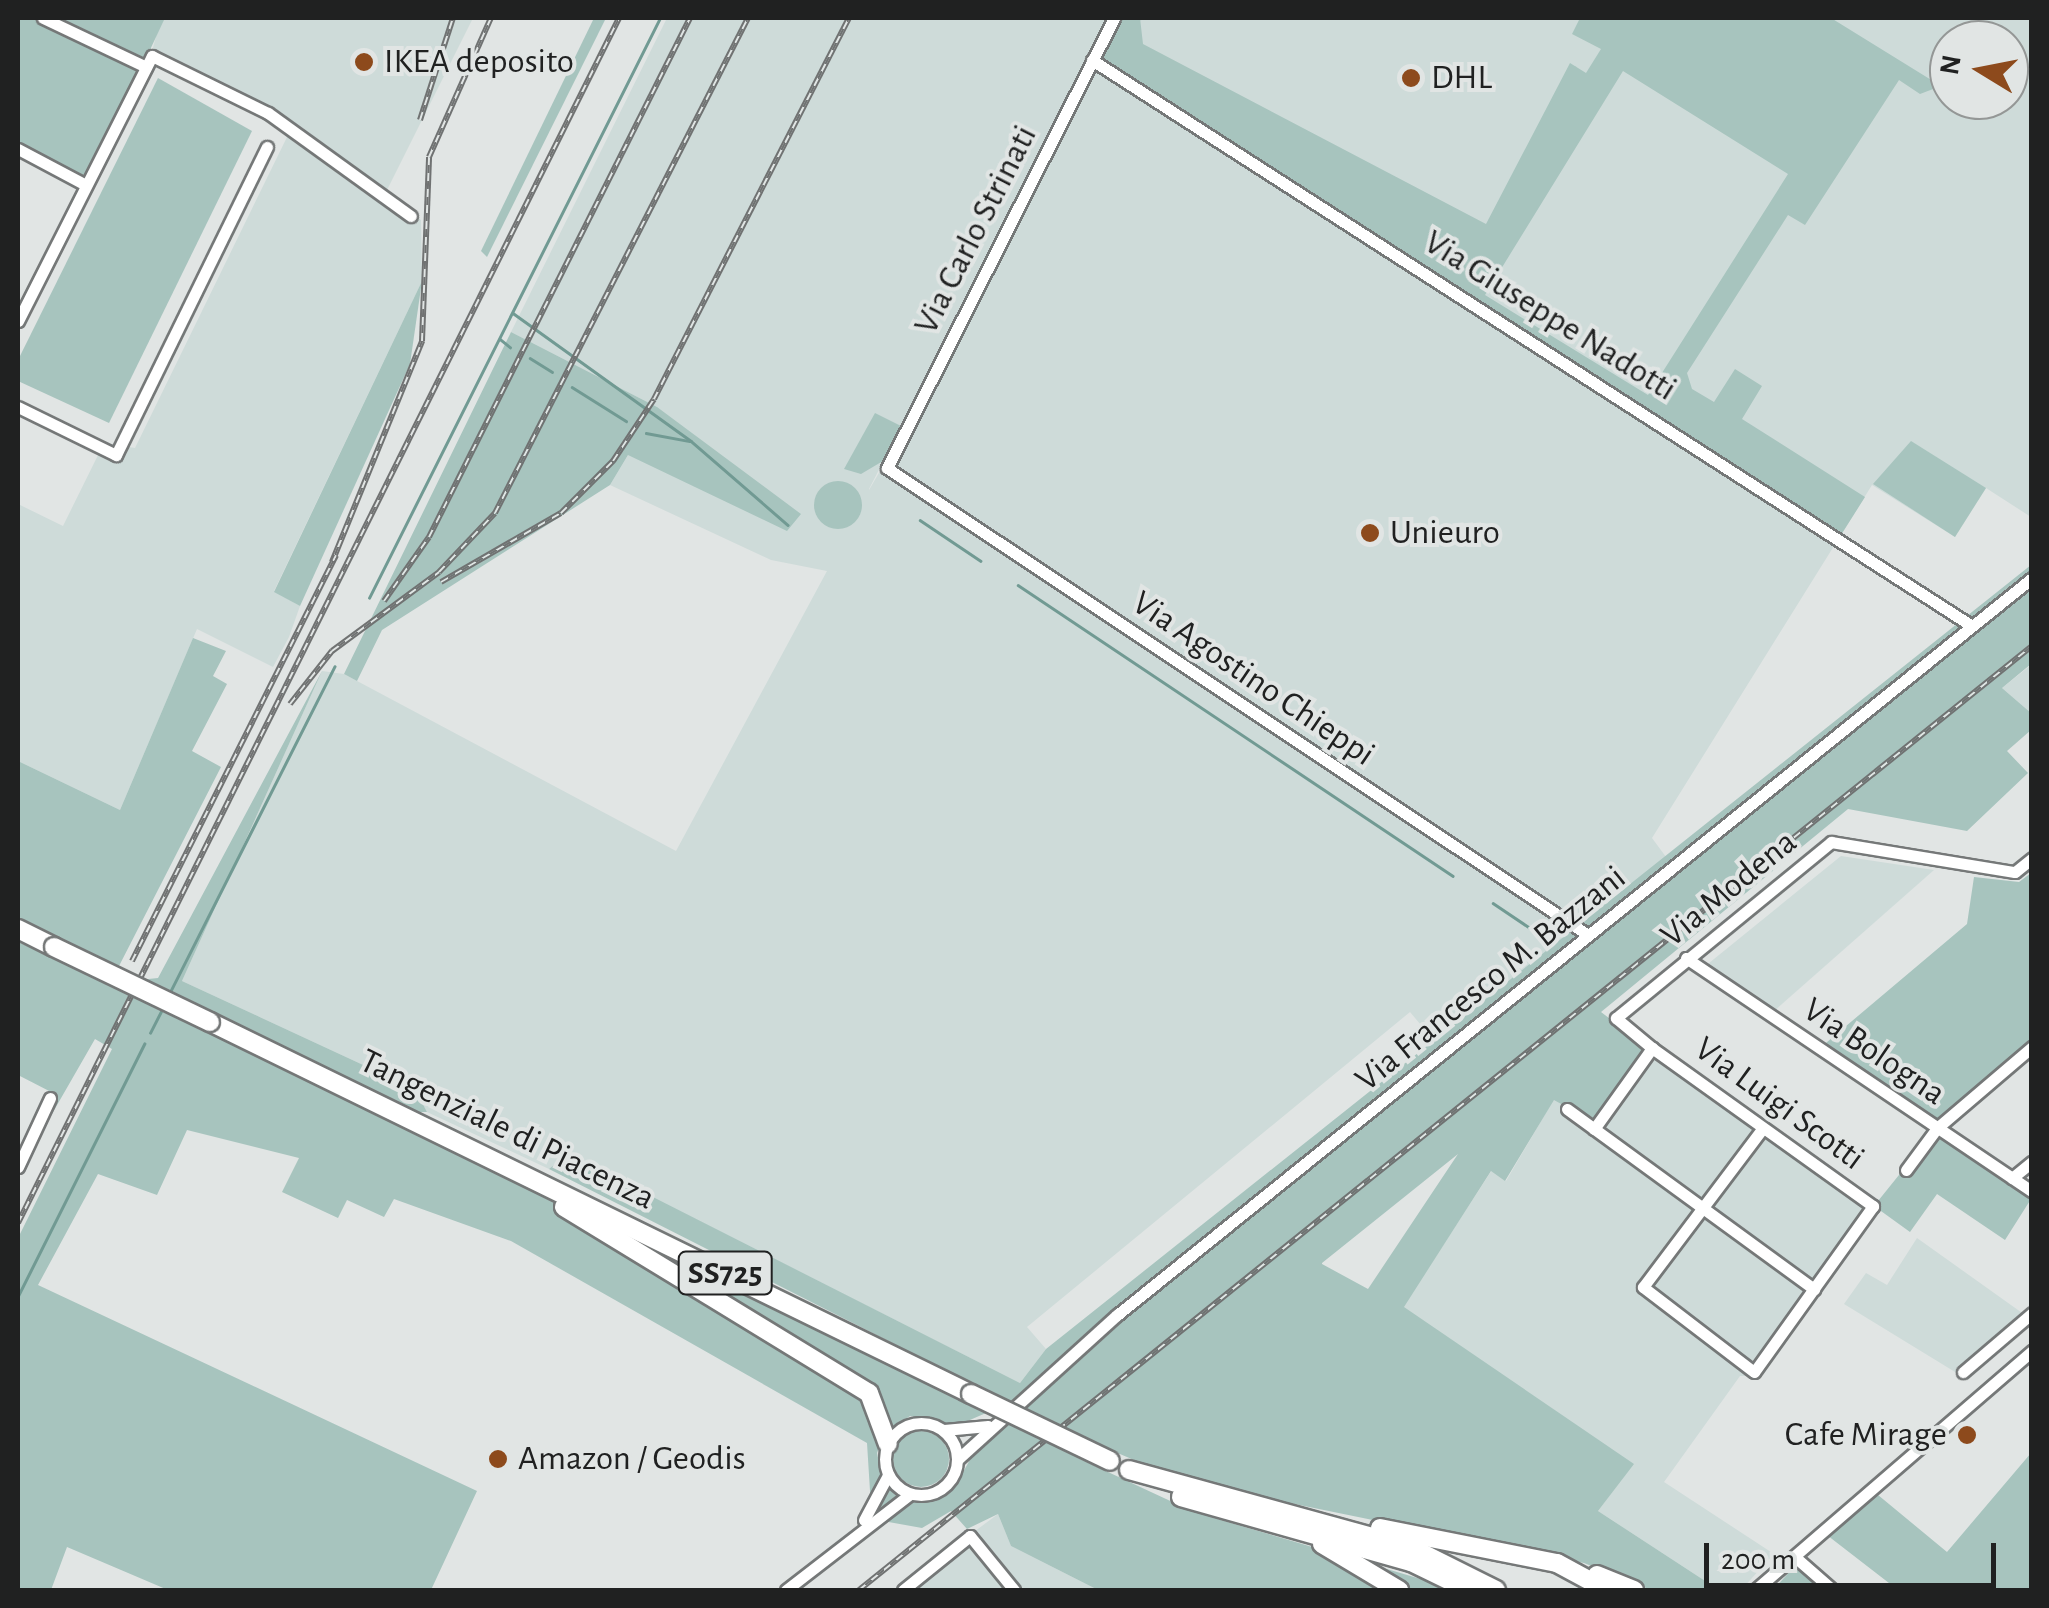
<!DOCTYPE html>
<style>
body{margin:0}
#map{position:relative;width:2049px;height:1608px;overflow:hidden;background:#e1e5e4;font-family:"Alegreya Sans",sans-serif}
div>[style]{position:absolute}
.built>*{inset:0;background:#cedbd9}
.green>*{inset:0;background:#a7c4be}
.round{border-radius:50%}
.stream>*{height:2.5px;margin:-1.25px;padding:0 1.25px;transform-origin:1.25px;border-radius:1.25px;background:#719a93}
.roads{filter:drop-shadow(2px 0 #757878) drop-shadow(-2px 0 #757878) drop-shadow(0 2px #757878) drop-shadow(0 -2px #757878)}
.minor>*{height:11px;margin:-5.5px;padding:0 5.5px;transform-origin:5.5px;border-radius:5.5px;background:#fff}
.minor>.ring{margin:-5.5px;padding:0;box-sizing:content-box;background:none;border:11px solid #fff;border-radius:50%}
.trunk>*{height:18px;margin:-9px;padding:0 9px;transform-origin:9px;border-radius:9px;background:#fff}
.rail>*{height:6px;margin-top:-3px;transform-origin:0;background:repeating-linear-gradient(90deg,#e1e5e4 0 8px,#707272 0 16px);box-sizing:border-box;border-block:2px solid #707272}
.bridges{filter:drop-shadow(2px 0 #757878) drop-shadow(-2px 0 #757878) drop-shadow(0 2px #757878) drop-shadow(0 -2px #757878)}
.trunk-bridge>*{height:18px;margin:-9px;padding:0 9px;transform-origin:9px;border-radius:9px;background:#fff}
.dots>*{width:28px;height:28px;translate:-50% -50%;box-sizing:border-box;border:5px solid #e1e5e4;border-radius:50%}
span{translate:-50% -50%;white-space:nowrap;text-align:center;line-height:1.15;-webkit-text-stroke:8px #e1e5e4;paint-order:stroke}
.shield-label span{padding:2px 8px;background:#e1e5e4;border:2px solid;border-radius:8px;-webkit-text-stroke-width:0}
.shield-label{font-size:32px;color:#202121;font-weight:700}
.poi-label{font-size:35px;color:#202121}
.left{translate:0 -50%;text-align:left}
.right{translate:-100% -50%;text-align:right}
.street-label{font-size:35px;color:#202121}
.frame{position:absolute;inset:0;border:20px solid #202121;pointer-events:none}
.north{position:absolute;left:1929px;top:20px;width:100px;height:100px;box-sizing:border-box;background:#e1e5e4;border:2px solid #949796;border-radius:50%;rotate:280deg;font-size:28px;font-weight:700;line-height:40px;text-align:center;color:#202121}
.north::after{content:'';display:block;margin:auto;width:35px;height:45px;background:#8d4a1c;clip-path:polygon(50% 0,100% 100%,50% 72%,0 100%)}
.scale{position:absolute;left:1704px;top:1543px;width:292px;height:45px;box-sizing:border-box;border:5px solid #202121;border-top:0;padding-left:12px;font-size:30px;line-height:35px;white-space:nowrap;color:#202121;-webkit-text-stroke:8px #e1e5e4;paint-order:stroke}
</style>
<div id="map">
<div class="built">
<i style="clip-path:polygon(161px 18px,473px 18px,385px 194px,421px 220px,422px 281px,274px 591px,300px 606px,289px 637px,273px 667px,197px 629px,120px 810px,18px 761px,18px 504px,63px 526px,104px 443px,135px 448px,289px 133px,151px 55px)"></i>
<i style="clip-path:polygon(evenodd,667px 18px,2031px 18px,2031px 517px,1986px 488px,1955px 537px,1872px 485px,1652px 838px,1669px 861px,1436px 1043px,1410px 1012px,1027px 1327px,1046px 1349px,1020px 1383px,568px 1155px,549px 1169px,427px 1112px,415px 1089px,182px 981px,322px 671px,344px 674px,676px 851px,827px 571px,771px 560px,610px 485px,657px 407px,511px 332px,667px 18px,1949px 40px,2009px 40px,2009px 100px,1949px 100px,1949px 40px,667px 18px,1018px 202px,905px 428px,869px 490px,869px 489px,1018px 202px)"></i>
<i style="clip-path:polygon(2031px 665px,2031px 713px,2002px 688px)"></i>
<i style="clip-path:polygon(1841px 856px,1934px 870px,1766px 1018px,1698px 972px)"></i>
<i style="clip-path:polygon(1647px 1047px,1874px 1206px,1756px 1376px,1740px 1376px,1664px 1482px,1774px 1554px,1741px 1590px,1719px 1590px,1598px 1511px,1633px 1464px,1403px 1307px,1492px 1170px,1506px 1181px,1554px 1099px)"></i>
<i style="clip-path:polygon(1917px 1238px,2025px 1315px,1960px 1375px,1844px 1304px,1866px 1273px,1887px 1285px)"></i>
<i style="clip-path:polygon(998px 1514px,1011px 1546px,1098px 1590px,896px 1590px)"></i>
</div>
<div class="green">
<i style="clip-path:polygon(18px 18px,164px 20px,88px 182px,18px 146px)"></i>
<i style="clip-path:polygon(594px 18px,606px 18px,487px 257px,481px 251px)"></i>
<i style="clip-path:polygon(evenodd,1113px 18px,1140px 18px,1143px 44px,1486px 224px,1570px 63px,1586px 73px,1601px 49px,1572px 34px,1580px 18px,1831px 18px,1941px 86px,1920px 94px,1899px 80px,1805px 225px,1788px 215px,1687px 373px,1692px 389px,1714px 402px,1735px 369px,1762px 386px,1742px 419px,1865px 497px,1841px 535px,1091px 60px,1113px 18px,1623px 71px,1788px 174px,1648px 395px,1485px 295px,1623px 71px)"></i>
<i style="clip-path:polygon(158px 78px,252px 131px,109px 423px,18px 381px,18px 360px)"></i>
<i style="clip-path:polygon(422px 281px,410px 364px,300px 606px,274px 592px)"></i>
<i style="clip-path:polygon(511px 332px,657px 407px,801px 514px,787px 531px,628px 455px,610px 485px,382px 630px,357px 681px,344px 674px)"></i>
<i style="clip-path:polygon(875px 413px,905px 428px,888px 458px,861px 474px,844px 469px)"></i>
<i style="clip-path:polygon(1911px 441px,1986px 488px,1955px 537px,1873px 484px)"></i>
<i class="round" style="left:814px;top:481px;width:48px;height:48px"></i>
<i style="clip-path:polygon(evenodd,2031px 565px,2031px 664px,2002px 688px,2031px 713px,2031px 730px,2007px 751px,2028px 773px,1967px 831px,1848px 809px,1601px 1012px,1647px 1047px,1592px 1121px,1554px 1100px,1505px 1181px,1491px 1171px,1404px 1307px,1634px 1464px,1598px 1511px,1719px 1590px,1651px 1590px,1584px 1563px,1186px 1482px,1101px 1446px,1080px 1459px,1194px 1512px,1458px 1590px,1098px 1590px,1011px 1546px,998px 1514px,967px 1529px,951px 1511px,922px 1528px,883px 1521px,871px 1507px,867px 1443px,511px 1241px,394px 1199px,384px 1217px,347px 1200px,338px 1218px,282px 1192px,299px 1158px,187px 1130px,157px 1195px,98px 1174px,38px 1285px,477px 1491px,431px 1590px,168px 1590px,67px 1547px,51px 1590px,18px 1590px,18px 1238px,112px 1049px,95px 1039px,18px 1173px,55px 1094px,18px 1075px,18px 942px,110px 983px,158px 978px,322px 671px,182px 981px,415px 1089px,427px 1112px,380px 1112px,986px 1413px,956px 1426px,910px 1416px,885px 1433px,877px 1453px,883px 1481px,924px 1503px,955px 1487px,1003px 1399px,549px 1169px,568px 1154px,1020px 1383px,1046px 1349px,2031px 565px,1458px 1154px,1368px 1289px,1322px 1264px,1322px 1263px,1458px 1154px)"></i>
<i style="clip-path:polygon(193px 638px,226px 651px,213px 676px,227px 684px,192px 751px,221px 767px,119px 966px,18px 918px,18px 761px,120px 810px)"></i>
<i style="clip-path:polygon(2031px 873px,2031px 1046px,1937px 1129px,2031px 1199px,2005px 1240px,1937px 1194px,1910px 1232px,1874px 1206px,1936px 1129px,1820px 1048px,1967px 924px,1974px 877px,2019px 882px)"></i>
<i class="round" style="left:893px;top:1431px;width:56px;height:56px"></i>
<i style="clip-path:polygon(2031px 1453px,2031px 1590px,1898px 1590px,1823px 1532px,1872px 1490px,1947px 1552px)"></i>
<i style="clip-path:polygon(1794px 1567px,1812px 1581px,1821px 1590px,1773px 1590px)"></i>
</div>
<div class="stream">
<i style="left:513px;top:313px;width:219px;rotate:35.7deg"></i>
<i style="left:691px;top:441px;width:128px;rotate:40.9deg"></i>
<i style="left:500px;top:339px;width:13px;rotate:39deg"></i>
<i style="left:530px;top:358px;width:26px;rotate:32deg"></i>
<i style="left:572px;top:387px;width:64px;rotate:32.2deg"></i>
<i style="left:646px;top:433px;width:44px;rotate:10.5deg"></i>
<i style="left:920px;top:520px;width:73px;rotate:33.9deg"></i>
<i style="left:1018px;top:585px;width:523px;rotate:33.78deg"></i>
<i style="left:369px;top:598px;width:649px;rotate:-63.36deg"></i>
<i style="left:1493px;top:903px;width:59px;rotate:34deg"></i>
<i style="left:168px;top:996px;width:369px;rotate:-63.2deg"></i>
<i style="left:150px;top:1033px;width:29px;rotate:-63deg"></i>
<i style="left:18px;top:1296px;width:282px;rotate:-63.4deg"></i>
</div>
<div class="roads">
<div class="minor">
<i style="left:43px;top:18px;width:114px;rotate:25.4deg"></i>
<i style="left:1114px;top:18px;width:504px;rotate:116.77deg"></i>
<i style="left:887px;top:468px;width:842px;rotate:33.67deg"></i>
<i style="left:1092px;top:60px;width:1046px;rotate:32.75deg"></i>
<i style="left:18px;top:149px;width:77px;rotate:27.9deg"></i>
<i style="left:18px;top:321px;width:297px;rotate:-63.2deg"></i>
<i style="left:152px;top:56px;width:129px;rotate:26.2deg"></i>
<i style="left:268px;top:113px;width:176px;rotate:35.8deg"></i>
<i style="left:18px;top:407px;width:109px;rotate:26.1deg"></i>
<i style="left:116px;top:455px;width:343px;rotate:-63.9deg"></i>
<i style="left:1686px;top:958px;width:417px;rotate:34deg"></i>
<i style="left:1652px;top:1048px;width:272px;rotate:35.6deg"></i>
<i style="left:1873px;top:1206px;width:204px;rotate:125.6deg"></i>
<i style="left:1754px;top:1372px;width:140px;rotate:-142.6deg"></i>
<i style="left:1643px;top:1287px;width:199px;rotate:-53deg"></i>
<i style="left:1567px;top:1109px;width:306px;rotate:36.1deg"></i>
<i style="left:1594px;top:1129px;width:100px;rotate:-54.4deg"></i>
<i style="left:1652px;top:1048px;width:47px;rotate:-140.2deg"></i>
<i style="left:1616px;top:1018px;width:278px;rotate:-39.3deg"></i>
<i style="left:1831px;top:842px;width:186px;rotate:9.3deg"></i>
<i style="left:2015px;top:872px;width:22px;rotate:-39deg"></i>
<i style="left:18px;top:1167px;width:76px;rotate:-65.1deg"></i>
<i style="left:1906px;top:1170px;width:52px;rotate:-53.6deg"></i>
<i style="left:1937px;top:1128px;width:125px;rotate:-40.5deg"></i>
<i style="left:2012px;top:1178px;width:26px;rotate:-39deg"></i>
<i style="left:1963px;top:1372px;width:91px;rotate:-40.5deg"></i>
<i class="ring" style="left:885px;top:1423px;width:61px;height:61px"></i>
<i style="left:944px;top:1430px;width:44px;rotate:-5.2deg"></i>
<i style="left:958px;top:1459px;width:215px;rotate:-42.2deg"></i>
<i style="left:1117px;top:1315px;width:1175px;rotate:-38.85deg"></i>
<i style="left:864px;top:1520px;width:51px;rotate:-61.9deg"></i>
<i style="left:1795px;top:1557px;width:50px;rotate:41deg"></i>
<i style="left:786px;top:1590px;width:157px;rotate:-37.7deg"></i>
<i style="left:903px;top:1590px;width:86px;rotate:-38.9deg"></i>
<i style="left:970px;top:1536px;width:70px;rotate:50.8deg"></i>
<i style="left:1755px;top:1590px;width:366px;rotate:-40.8deg"></i>
</div>
<div class="trunk">
<i style="left:18px;top:929px;width:40px;rotate:26.6deg"></i>
<i style="left:210px;top:1022px;width:847px;rotate:26.05deg"></i>
<i style="left:564px;top:1207px;width:357px;rotate:31.4deg"></i>
<i style="left:869px;top:1393px;width:54px;rotate:69.6deg"></i>
<i style="left:1129px;top:1470px;width:294px;rotate:15.4deg"></i>
<i style="left:1412px;top:1548px;width:94px;rotate:26.6deg"></i>
<i style="left:1181px;top:1497px;width:239px;rotate:15.8deg"></i>
<i style="left:1411px;top:1562px;width:64px;rotate:25.8deg"></i>
<i style="left:1380px;top:1528px;width:180px;rotate:11.2deg"></i>
<i style="left:1557px;top:1563px;width:57px;rotate:28.4deg"></i>
<i style="left:1322px;top:1544px;width:90px;rotate:30.9deg"></i>
<i style="left:1597px;top:1575px;width:40px;rotate:22deg"></i>
</div>
</div>
<div class="rail">
<i style="left:420px;top:120px;width:107px;rotate:-72.1deg"></i>
<i style="left:332px;top:562px;width:239px;rotate:-67.8deg"></i>
<i style="left:422px;top:341px;width:184px;rotate:-87.8deg"></i>
<i style="left:429px;top:157px;width:152px;rotate:-66deg"></i>
<i style="left:441px;top:582px;width:138px;rotate:-29.9deg"></i>
<i style="left:561px;top:513px;width:74px;rotate:-45deg"></i>
<i style="left:613px;top:461px;width:74px;rotate:-56.5deg"></i>
<i style="left:654px;top:399px;width:428px;rotate:-62.9deg"></i>
<i style="left:384px;top:601px;width:78px;rotate:-54.9deg"></i>
<i style="left:429px;top:537px;width:581px;rotate:-63.3deg"></i>
<i style="left:290px;top:704px;width:68px;rotate:-51.6deg"></i>
<i style="left:332px;top:651px;width:133px;rotate:-36.4deg"></i>
<i style="left:439px;top:572px;width:81px;rotate:-46.5deg"></i>
<i style="left:495px;top:513px;width:556px;rotate:-62.93deg"></i>
<i style="left:132px;top:961px;width:454px;rotate:-63.3deg"></i>
<i style="left:18px;top:1223px;width:1347px;rotate:-63.49deg"></i>
<i style="left:859px;top:1590px;width:1506px;rotate:-38.83deg"></i>
</div>
<div class="bridges">
<div class="trunk-bridge">
<i style="left:54px;top:947px;width:173px;rotate:25.7deg"></i>
<i style="left:971px;top:1394px;width:154px;rotate:25.7deg"></i>
</div>
</div>
<div class="dots">
<i style="left:364px;top:62px;background:#8d4a1c"></i>
<i style="left:1411px;top:78px;background:#8d4a1c"></i>
<i style="left:1370px;top:533px;background:#8d4a1c"></i>
<i style="left:1967px;top:1435px;background:#8d4a1c"></i>
<i style="left:498px;top:1459px;background:#8d4a1c"></i>
</div>
<div class="shield-label">
<span style="left:725px;top:1273px">SS725</span>
</div>
<div class="poi-label">
<span class="left" style="left:384px;top:62px">IKEA deposito</span>
<span class="left" style="left:1431px;top:78px">DHL</span>
<span class="left" style="left:1390px;top:533px">Unieuro</span>
<span class="right" style="left:1947px;top:1435px">Cafe Mirage</span>
<span class="left" style="left:518px;top:1459px">Amazon / Geodis</span>
</div>
<div class="street-label">
<span style="left:976px;top:230px;rotate:-63deg">Via Carlo Strinati</span>
<span style="left:1550px;top:316px;rotate:32deg">Via Giuseppe Nadotti</span>
<span style="left:1253px;top:679px;rotate:34deg">Via Agostino Chieppi</span>
<span style="left:1729px;top:889px;rotate:-39deg">Via Modena</span>
<span style="left:1491px;top:979px;rotate:-39deg">Via Francesco M. Bazzani</span>
<span style="left:1874px;top:1052px;rotate:34deg">Via Bologna</span>
<span style="left:1779px;top:1104px;rotate:36deg">Via Luigi Scotti</span>
<span style="left:507px;top:1130px;rotate:26deg">Tangenziale di Piacenza</span>
</div>
<div class="frame"></div>
<div class="north">N</div>
<div class="scale">200 m</div>
</div>
